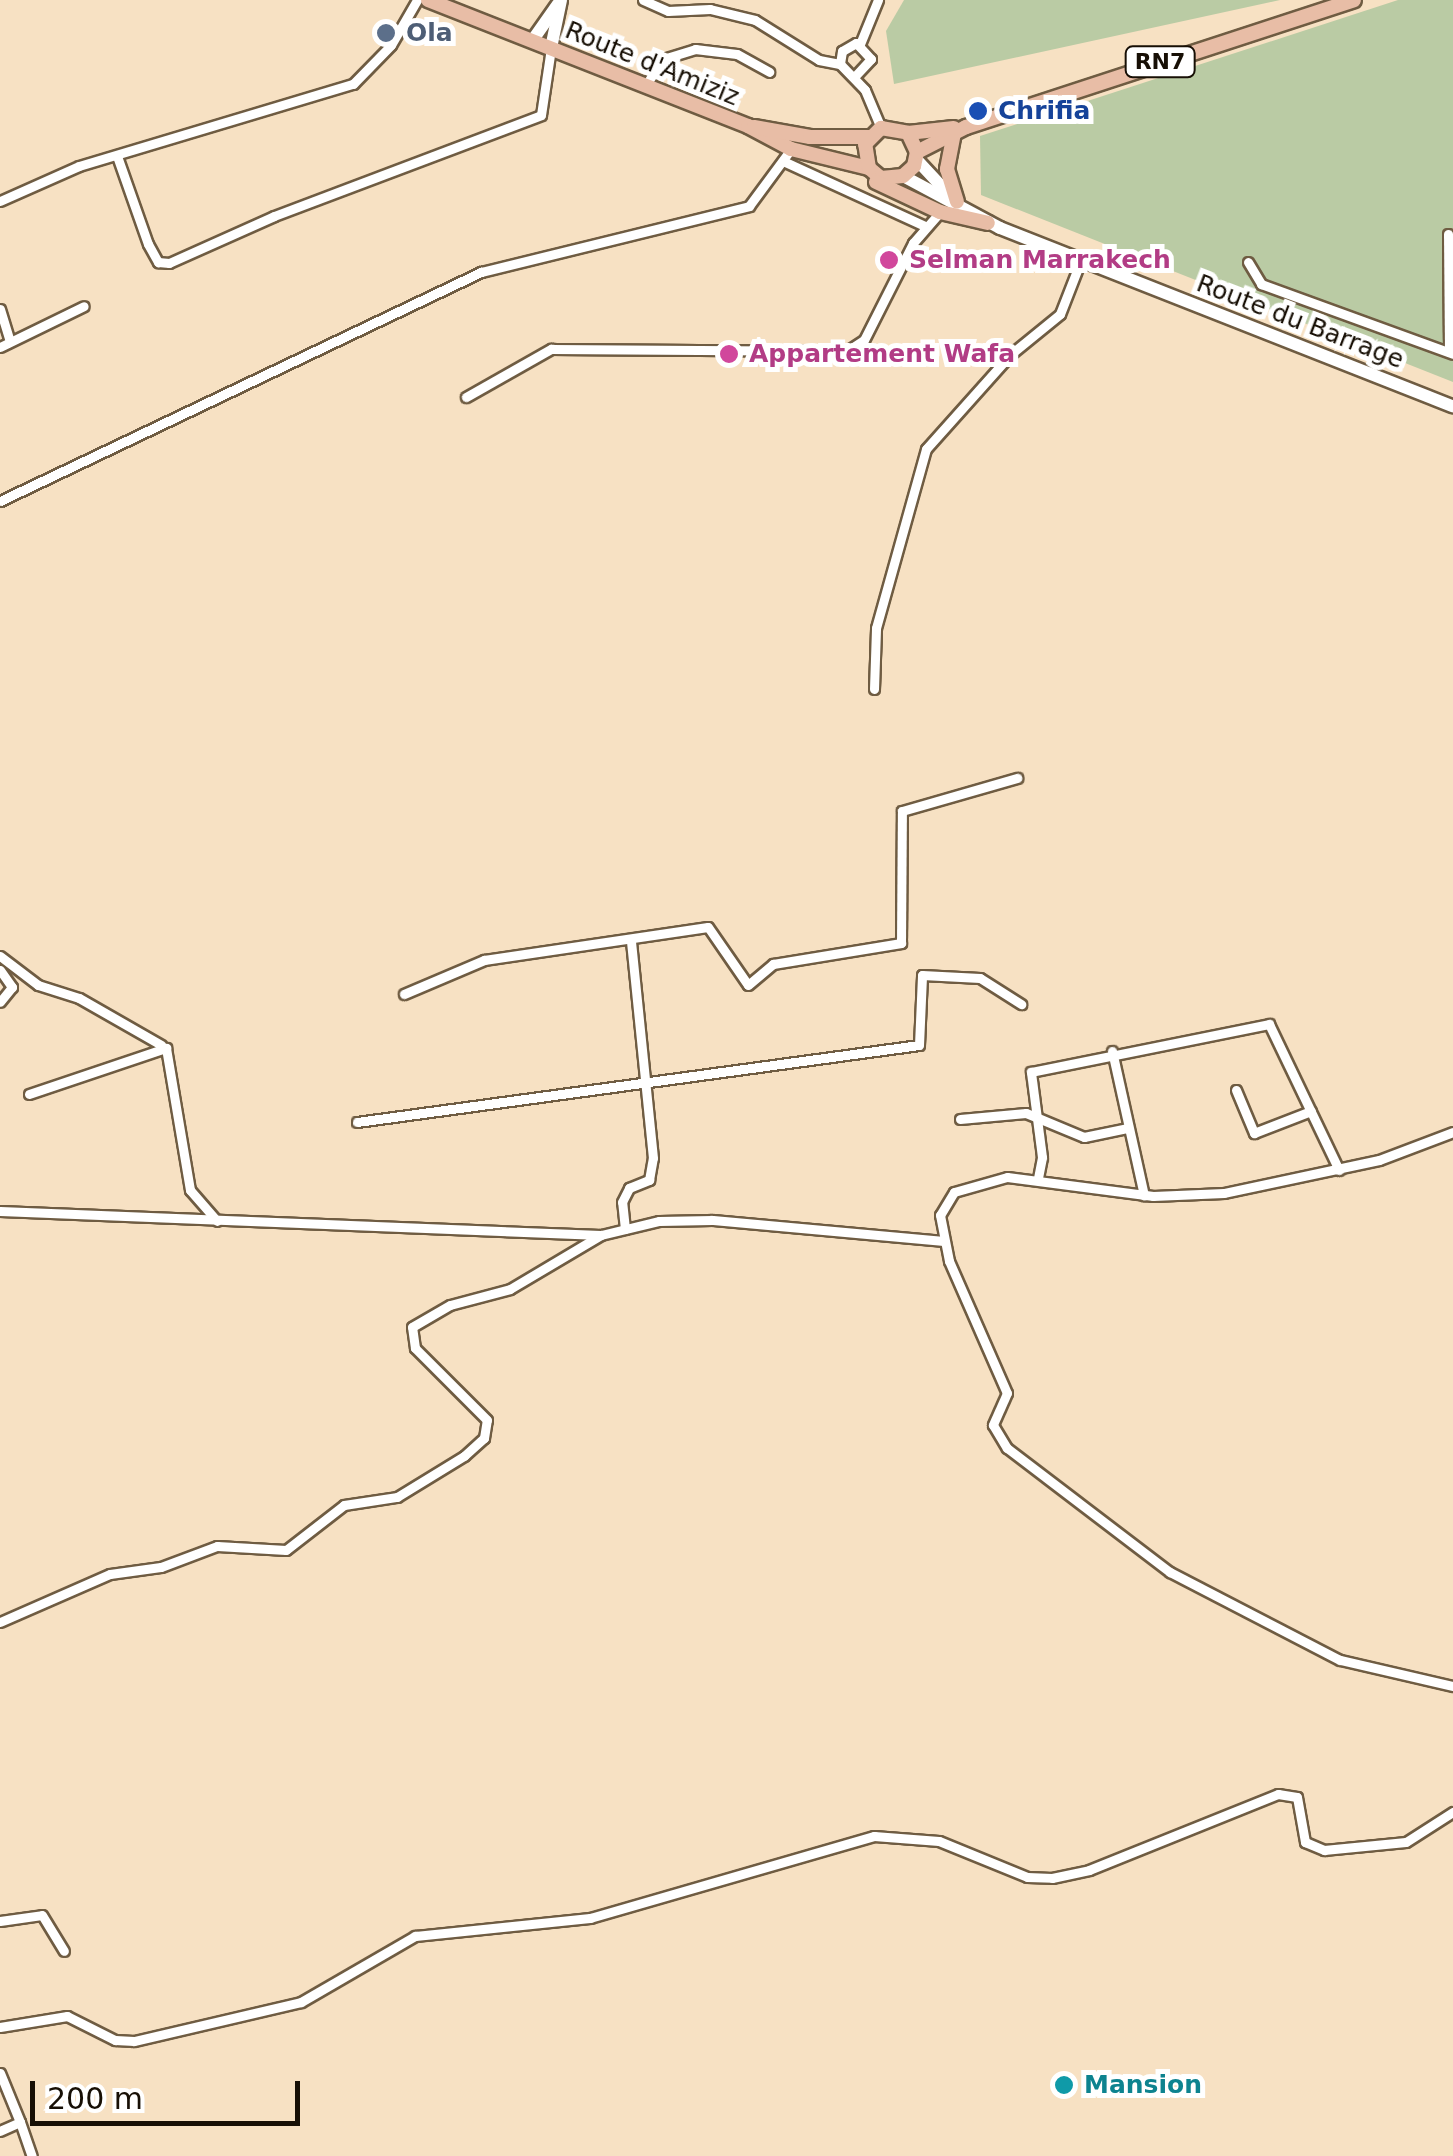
<!DOCTYPE html>
<style>
body{margin:0}
#map{position:relative;width:1453px;height:2156px;overflow:hidden;background:#f7e1c3;font-family:"DejaVu Sans",sans-serif}
div>[style]{position:absolute}
.green>*{inset:0;background:#bacba4}
.roads{filter:drop-shadow(2px 0 #6f5c42) drop-shadow(-2px 0 #6f5c42) drop-shadow(0 2px #6f5c42) drop-shadow(0 -2px #6f5c42)}
.street>*{height:9px;margin:-4.5px;padding:0 4.5px;transform-origin:4.5px;border-radius:4.5px;background:#fff}
.secondary>*{height:12px;margin:-6px;padding:0 6px;transform-origin:6px;border-radius:6px;background:#fff}
.primary>*{height:14px;margin:-7px;padding:0 7px;transform-origin:7px;border-radius:7px;background:#e8bda6}
.dots>*{width:28px;height:28px;translate:-50% -50%;box-sizing:border-box;border:5px solid #fff;border-radius:50%}
span{translate:-50% -50%;white-space:nowrap;text-align:center;line-height:1.15;-webkit-text-stroke:10px #fff;paint-order:stroke}
.shield-label span{padding:2px 8px;background:#fff;border:2px solid;border-radius:8px;-webkit-text-stroke-width:0}
.shield-label{font-size:22px;color:#170f05;font-weight:700}
.service-label{font-size:25px;color:#4e5e75;font-weight:700}
.left{translate:0 -50%;text-align:left}
.street-label{font-size:25px;color:#170f05}
.transit-label{font-size:25px;color:#164399;font-weight:700}
.hotel-label{font-size:25px;color:#b23c85;font-weight:700}
.culture-label{font-size:25px;color:#0d838f;font-weight:700}
.scale{position:absolute;left:30px;top:2081px;width:270px;height:45px;box-sizing:border-box;border:5px solid #170f05;border-top:0;padding-left:12px;font-size:30px;line-height:35px;white-space:nowrap;color:#170f05;-webkit-text-stroke:8px #fff;paint-order:stroke}
</style>
<div id="map">
<div class="green">
<i style="clip-path:polygon(904px 0,1280px 0,894px 84px,886px 31px)"></i>
<i style="clip-path:polygon(1398px 0,1453px 0,1453px 382px,981px 195px,980px 136px)"></i>
</div>
<div class="roads">
<div class="street">
<i style="left:643px;top:0;width:27px;rotate:24deg"></i>
<i style="left:668px;top:11px;width:42px;rotate:-2.7deg"></i>
<i style="left:710px;top:9px;width:46px;rotate:13.7deg"></i>
<i style="left:755px;top:20px;width:75px;rotate:32deg"></i>
<i style="left:819px;top:60px;width:21px;rotate:11deg"></i>
<i style="left:860px;top:44px;width:48px;rotate:-67.8deg"></i>
<i style="left:856px;top:75px;width:22px;rotate:-47deg"></i>
<i style="left:871px;top:59px;width:22px;rotate:-133deg"></i>
<i style="left:856px;top:43px;width:16px;rotate:150deg"></i>
<i style="left:842px;top:51px;width:13px;rotate:99deg"></i>
<i style="left:840px;top:64px;width:36px;rotate:46deg"></i>
<i style="left:865px;top:90px;width:41px;rotate:67.2deg"></i>
<i style="left:645px;top:86px;width:32px;rotate:-56deg"></i>
<i style="left:663px;top:59px;width:34px;rotate:-17deg"></i>
<i style="left:695px;top:49px;width:42px;rotate:6.8deg"></i>
<i style="left:737px;top:54px;width:37px;rotate:29deg"></i>
<i style="left:117px;top:156px;width:93px;rotate:70.6deg"></i>
<i style="left:148px;top:244px;width:21px;rotate:61deg"></i>
<i style="left:158px;top:262px;width:11px;rotate:5deg"></i>
<i style="left:169px;top:263px;width:115px;rotate:-24.1deg"></i>
<i style="left:274px;top:216px;width:285px;rotate:-20.7deg"></i>
<i style="left:541px;top:115px;width:68px;rotate:-81.5deg"></i>
<i style="left:783px;top:161px;width:156px;rotate:24.6deg"></i>
<i style="left:0;top:201px;width:86px;rotate:-23.9deg"></i>
<i style="left:79px;top:166px;width:286px;rotate:-16.7deg"></i>
<i style="left:353px;top:84px;width:54px;rotate:-45.7deg"></i>
<i style="left:391px;top:45px;width:52px;rotate:-60deg"></i>
<i style="left:1448px;top:234px;width:118px;rotate:89.5deg"></i>
<i style="left:1248px;top:262px;width:26px;rotate:59deg"></i>
<i style="left:1261px;top:284px;width:204px;rotate:20deg"></i>
<i style="left:0;top:309px;width:34px;rotate:73deg"></i>
<i style="left:0;top:347px;width:93px;rotate:-26deg"></i>
<i style="left:466px;top:397px;width:98px;rotate:-29.5deg"></i>
<i style="left:551px;top:349px;width:296px;rotate:0.4deg"></i>
<i style="left:847px;top:351px;width:20px;rotate:-33deg"></i>
<i style="left:864px;top:340px;width:109px;rotate:-63.2deg"></i>
<i style="left:913px;top:243px;width:41px;rotate:-48.9deg"></i>
<i style="left:0;top:501px;width:533px;rotate:-25.46deg"></i>
<i style="left:481px;top:272px;width:276px;rotate:-13.8deg"></i>
<i style="left:749px;top:206px;width:71px;rotate:-53.6deg"></i>
<i style="left:874px;top:689px;width:61px;rotate:-88.1deg"></i>
<i style="left:876px;top:628px;width:186px;rotate:-74.4deg"></i>
<i style="left:926px;top:449px;width:127px;rotate:-48.2deg"></i>
<i style="left:1011px;top:354px;width:63px;rotate:-39.2deg"></i>
<i style="left:1060px;top:314px;width:58px;rotate:-68.7deg"></i>
<i style="left:0;top:956px;width:48px;rotate:37.3deg"></i>
<i style="left:38px;top:985px;width:43px;rotate:17.6deg"></i>
<i style="left:79px;top:998px;width:95px;rotate:29.8deg"></i>
<i style="left:0;top:970px;width:21px;rotate:55deg"></i>
<i style="left:12px;top:987px;width:19px;rotate:129deg"></i>
<i style="left:404px;top:994px;width:87px;rotate:-23deg"></i>
<i style="left:484px;top:960px;width:226px;rotate:-8.4deg"></i>
<i style="left:708px;top:927px;width:70px;rotate:55.4deg"></i>
<i style="left:748px;top:985px;width:33px;rotate:-40deg"></i>
<i style="left:773px;top:964px;width:130px;rotate:-9.3deg"></i>
<i style="left:901px;top:943px;width:132px;rotate:-89.6deg"></i>
<i style="left:902px;top:811px;width:120px;rotate:-16deg"></i>
<i style="left:1112px;top:1051px;width:148px;rotate:77.5deg"></i>
<i style="left:1236px;top:1090px;width:47px;rotate:67.3deg"></i>
<i style="left:1254px;top:1133px;width:61px;rotate:-21.1deg"></i>
<i style="left:29px;top:1094px;width:145px;rotate:-18.6deg"></i>
<i style="left:166px;top:1048px;width:144px;rotate:80.4deg"></i>
<i style="left:190px;top:1190px;width:41px;rotate:48.9deg"></i>
<i style="left:960px;top:1119px;width:66px;rotate:-5.2deg"></i>
<i style="left:1026px;top:1113px;width:63px;rotate:22.5deg"></i>
<i style="left:1084px;top:1137px;width:45px;rotate:-11.6deg"></i>
<i style="left:357px;top:1122px;width:567px;rotate:-7.8deg"></i>
<i style="left:919px;top:1045px;width:70px;rotate:-87.5deg"></i>
<i style="left:922px;top:975px;width:58px;rotate:3deg"></i>
<i style="left:980px;top:978px;width:49px;rotate:32.4deg"></i>
<i style="left:1453px;top:1132px;width:79px;rotate:159.3deg"></i>
<i style="left:1379px;top:1160px;width:158px;rotate:168deg"></i>
<i style="left:1224px;top:1193px;width:71px;rotate:177.6deg"></i>
<i style="left:1153px;top:1196px;width:147px;rotate:-172.6deg"></i>
<i style="left:1007px;top:1177px;width:55px;rotate:164.2deg"></i>
<i style="left:954px;top:1192px;width:27px;rotate:121deg"></i>
<i style="left:940px;top:1215px;width:47px;rotate:78.9deg"></i>
<i style="left:949px;top:1261px;width:144px;rotate:66.3deg"></i>
<i style="left:1007px;top:1393px;width:35px;rotate:114deg"></i>
<i style="left:993px;top:1425px;width:27px;rotate:59deg"></i>
<i style="left:1007px;top:1448px;width:205px;rotate:37.3deg"></i>
<i style="left:1170px;top:1572px;width:191px;rotate:27.4deg"></i>
<i style="left:1340px;top:1660px;width:116px;rotate:13deg"></i>
<i style="left:1038px;top:1178px;width:21px;rotate:-79deg"></i>
<i style="left:1042px;top:1157px;width:86px;rotate:-97.4deg"></i>
<i style="left:1031px;top:1072px;width:243px;rotate:-11.4deg"></i>
<i style="left:1269px;top:1024px;width:162px;rotate:64.4deg"></i>
<i style="left:0;top:1211px;width:601px;rotate:2.29deg"></i>
<i style="left:625px;top:1229px;width:27px;rotate:-96deg"></i>
<i style="left:622px;top:1202px;width:16px;rotate:-63deg"></i>
<i style="left:629px;top:1188px;width:22px;rotate:-22deg"></i>
<i style="left:649px;top:1180px;width:22px;rotate:-80deg"></i>
<i style="left:653px;top:1158px;width:217px;rotate:-95.8deg"></i>
<i style="left:0;top:1622px;width:120px;rotate:-23.6deg"></i>
<i style="left:110px;top:1574px;width:51px;rotate:-7.8deg"></i>
<i style="left:161px;top:1567px;width:60px;rotate:-20.6deg"></i>
<i style="left:217px;top:1546px;width:69px;rotate:3.3deg"></i>
<i style="left:286px;top:1550px;width:73px;rotate:-37.8deg"></i>
<i style="left:344px;top:1505px;width:54px;rotate:-8.6deg"></i>
<i style="left:397px;top:1497px;width:79px;rotate:-31.5deg"></i>
<i style="left:464px;top:1456px;width:27px;rotate:-42deg"></i>
<i style="left:484px;top:1438px;width:18px;rotate:-81deg"></i>
<i style="left:487px;top:1420px;width:102px;rotate:-135deg"></i>
<i style="left:415px;top:1348px;width:21px;rotate:-98deg"></i>
<i style="left:412px;top:1327px;width:44px;rotate:-30.1deg"></i>
<i style="left:450px;top:1305px;width:62px;rotate:-14.9deg"></i>
<i style="left:510px;top:1289px;width:106px;rotate:-30.7deg"></i>
<i style="left:601px;top:1235px;width:60px;rotate:-13.6deg"></i>
<i style="left:659px;top:1221px;width:53px;rotate:-1.1deg"></i>
<i style="left:712px;top:1220px;width:231px;rotate:5.2deg"></i>
<i style="left:0;top:1921px;width:42px;rotate:-8.1deg"></i>
<i style="left:42px;top:1915px;width:42px;rotate:58.6deg"></i>
<i style="left:0;top:2027px;width:68px;rotate:-9.3deg"></i>
<i style="left:67px;top:2016px;width:54px;rotate:26.6deg"></i>
<i style="left:115px;top:2040px;width:19px;rotate:3deg"></i>
<i style="left:134px;top:2041px;width:171px;rotate:-13.1deg"></i>
<i style="left:301px;top:2002px;width:132px;rotate:-30.1deg"></i>
<i style="left:415px;top:1936px;width:176px;rotate:-5.9deg"></i>
<i style="left:590px;top:1918px;width:296px;rotate:-16.1deg"></i>
<i style="left:874px;top:1836px;width:65px;rotate:4.4deg"></i>
<i style="left:939px;top:1841px;width:95px;rotate:22.2deg"></i>
<i style="left:1027px;top:1877px;width:25px;rotate:2deg"></i>
<i style="left:1052px;top:1878px;width:38px;rotate:-12deg"></i>
<i style="left:1089px;top:1870px;width:204px;rotate:-21.9deg"></i>
<i style="left:1278px;top:1794px;width:19px;rotate:9deg"></i>
<i style="left:1297px;top:1797px;width:46px;rotate:79.9deg"></i>
<i style="left:1305px;top:1842px;width:21px;rotate:23deg"></i>
<i style="left:1324px;top:1850px;width:82px;rotate:-5.6deg"></i>
<i style="left:1406px;top:1842px;width:56px;rotate:-32.6deg"></i>
<i style="left:0;top:2073px;width:53px;rotate:67.8deg"></i>
<i style="left:20px;top:2122px;width:22px;rotate:156deg"></i>
<i style="left:20px;top:2122px;width:36px;rotate:71deg"></i>
</div>
<div class="secondary">
<i style="left:532px;top:41px;width:45px;rotate:-54.9deg"></i>
<i style="left:551px;top:48px;width:49px;rotate:-78.2deg"></i>
<i style="left:916px;top:159px;width:59px;rotate:47.1deg"></i>
<i style="left:903px;top:176px;width:110px;rotate:28.2deg"></i>
<i style="left:1000px;top:228px;width:487px;rotate:21.5deg"></i>
</div>
<div class="primary">
<i style="left:428px;top:0;width:344px;rotate:21.5deg"></i>
<i style="left:748px;top:126px;width:49px;rotate:28.1deg"></i>
<i style="left:791px;top:149px;width:80px;rotate:13.7deg"></i>
<i style="left:869px;top:168px;width:16px;rotate:40deg"></i>
<i style="left:881px;top:178px;width:22px;rotate:-5deg"></i>
<i style="left:903px;top:176px;width:15px;rotate:-42deg"></i>
<i style="left:914px;top:166px;width:14px;rotate:-78deg"></i>
<i style="left:917px;top:152px;width:21px;rotate:-115deg"></i>
<i style="left:754px;top:127px;width:57px;rotate:10.1deg"></i>
<i style="left:810px;top:137px;width:59px"></i>
<i style="left:954px;top:133px;width:37px;rotate:101deg"></i>
<i style="left:947px;top:169px;width:34px;rotate:73deg"></i>
<i style="left:917px;top:152px;width:55px;rotate:-27deg"></i>
<i style="left:966px;top:127px;width:408px;rotate:-18.1deg"></i>
<i style="left:869px;top:168px;width:24px;rotate:-99deg"></i>
<i style="left:865px;top:144px;width:23px;rotate:-45deg"></i>
<i style="left:881px;top:128px;width:27px;rotate:10deg"></i>
<i style="left:908px;top:133px;width:46px;rotate:-6.2deg"></i>
<i style="left:876px;top:182px;width:71px;rotate:25.1deg"></i>
<i style="left:940px;top:212px;width:49px;rotate:12.9deg"></i>
</div>
</div>
<div class="dots">
<i style="left:386px;top:33px;background:#5c6f8a"></i>
<i style="left:978px;top:111px;background:#1a4fb4"></i>
<i style="left:889px;top:260px;background:#d1479c"></i>
<i style="left:729px;top:354px;background:#d1479c"></i>
<i style="left:1064px;top:2085px;background:#0f9aa8"></i>
</div>
<div class="shield-label">
<span style="left:1160px;top:62px">RN7</span>
</div>
<div class="service-label">
<span class="left" style="left:406px;top:33px">Ola</span>
</div>
<div class="street-label">
<span style="left:652px;top:64px;rotate:22deg">Route d'Amiziz</span>
<span style="left:1300px;top:322px;rotate:21deg">Route du Barrage</span>
</div>
<div class="transit-label">
<span class="left" style="left:998px;top:111px">Chrifia</span>
</div>
<div class="hotel-label">
<span class="left" style="left:909px;top:260px">Selman Marrakech</span>
<span class="left" style="left:749px;top:354px">Appartement Wafa</span>
</div>
<div class="culture-label">
<span class="left" style="left:1084px;top:2085px">Mansion</span>
</div>
<div class="scale">200 m</div>
</div>
